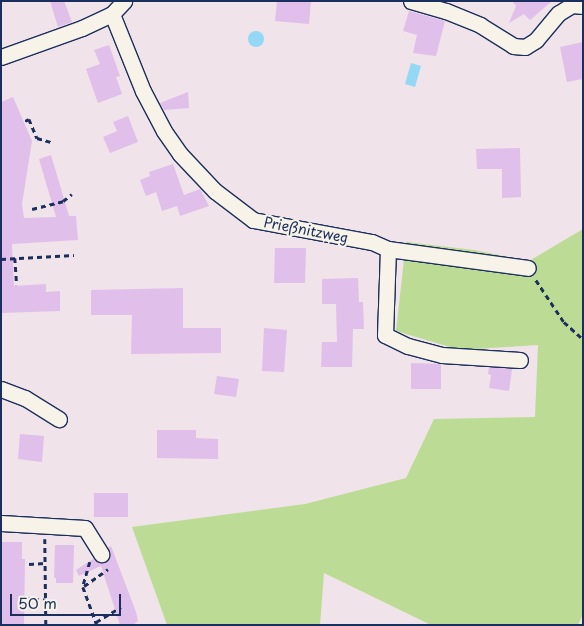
<!DOCTYPE html>
<meta charset="utf-8">
<style>
body{margin:0}
#map{position:relative;width:584px;height:626px;overflow:hidden;background:#f0e3e9;font-family:"Playpen Sans",sans-serif}
div>[style]{position:absolute}
.green>*{inset:0;background:#bcdc95}
.water>*{inset:0;background:#93d8f5}
.round{border-radius:50%}
.building>*{inset:0;background:#e0bfeb}
.path>*{height:2.5px;margin-top:-1.25px;transform-origin:0;background:repeating-linear-gradient(90deg,#1b2f5e 0 5px,transparent 0 9px)}
.roads{filter:drop-shadow(1px 0 #1b2f5e) drop-shadow(-1px 0 #1b2f5e) drop-shadow(0 1px #1b2f5e) drop-shadow(0 -1px #1b2f5e)}
.minor>*{height:15px;margin:-7.5px;padding:0 7.5px;transform-origin:7.5px;border-radius:7.5px;background:#f7f3e8}
span{translate:-50% -50%;white-space:nowrap;text-align:center;line-height:1.15;-webkit-text-stroke:4.5px #f7f3e8;paint-order:stroke}
.street-label{font-size:14px;color:#1b2f5e}
.frame{position:absolute;inset:0;border:2px solid #1b2f5e;pointer-events:none}
.scale{position:absolute;left:10px;top:594px;width:111px;height:22px;box-sizing:border-box;border:2px solid #1b2f5e;border-top:0;padding-left:6px;font-size:15px;line-height:18px;white-space:nowrap;color:#1b2f5e;-webkit-text-stroke:4px #f7f3e8;paint-order:stroke}
</style>
<div id="map">
<div class="green">
<i style="clip-path:polygon(583px 229px,583px 614px,578px 625px,431px 625px,324px 573px,320px 625px,167px 625px,132px 527px,305px 504px,406px 478px,434px 419px,535px 417px,538px 345px,460px 350px,396px 331px,406px 242px,474px 250px,529px 261px)"></i>
</div>
<div class="water">
<i class="round" style="left:248px;top:31px;width:16px;height:16px"></i>
<i style="clip-path:polygon(411px 63px,421px 66px,415px 87px,405px 84px)"></i>
</div>
<div class="building">
<i style="clip-path:polygon(50px 1px,64px 1px,72px 22px,58px 27px)"></i>
<i style="clip-path:polygon(277px 1px,311px 1px,309px 24px,275px 21px)"></i>
<i style="clip-path:polygon(512px 1px,552px 1px,530px 20px,524px 14px,509px 23px,516px 6px)"></i>
<i style="clip-path:polygon(409px 11px,445px 21px,436px 56px,413px 53px,417px 35px,403px 31px)"></i>
<i style="clip-path:polygon(583px 42px,583px 79px,567px 82px,560px 47px)"></i>
<i style="clip-path:polygon(109px 45px,120px 76px,116px 77px,122px 94px,98px 103px,86px 69px,100px 64px,94px 50px)"></i>
<i style="clip-path:polygon(188px 92px,189px 108px,164px 110px,160px 103px)"></i>
<i style="clip-path:polygon(13px 97px,32px 141px,22px 204px,24px 218px,56px 217px,39px 159px,51px 155px,69px 216px,76px 216px,78px 240px,12px 244px,14px 286px,46px 284px,46px 292px,60px 291px,60px 311px,2px 313px,1px 102px)"></i>
<i style="clip-path:polygon(128px 116px,138px 142px,110px 153px,103px 137px,117px 131px,113px 122px)"></i>
<i style="clip-path:polygon(520px 148px,521px 197px,502px 198px,502px 169px,477px 169px,476px 149px)"></i>
<i style="clip-path:polygon(173px 164px,184px 195px,200px 189px,209px 206px,180px 216px,177px 206px,162px 211px,156px 192px,146px 196px,140px 180px,150px 176px,149px 172px)"></i>
<i style="clip-path:polygon(275px 248px,306px 248px,305px 283px,274px 283px)"></i>
<i style="clip-path:polygon(358px 278px,359px 302px,363px 302px,364px 329px,353px 329px,352px 367px,321px 367px,322px 342px,337px 342px,336px 304px,322px 304px,322px 279px)"></i>
<i style="clip-path:polygon(183px 288px,183px 328px,221px 328px,221px 353px,131px 354px,132px 315px,91px 315px,91px 290px)"></i>
<i style="clip-path:polygon(264px 328px,287px 330px,284px 372px,262px 371px)"></i>
<i style="clip-path:polygon(411px 363px,441px 364px,441px 389px,411px 389px)"></i>
<i style="clip-path:polygon(489px 367px,512px 369px,509px 391px,489px 388px,491px 375px,488px 374px)"></i>
<i style="clip-path:polygon(217px 376px,239px 379px,236px 397px,214px 394px)"></i>
<i style="clip-path:polygon(157px 430px,196px 430px,196px 438px,218px 439px,218px 459px,157px 458px)"></i>
<i style="clip-path:polygon(20px 434px,44px 436px,42px 462px,18px 459px)"></i>
<i style="clip-path:polygon(94px 493px,128px 493px,128px 517px,94px 517px)"></i>
<i style="clip-path:polygon(1px 542px,22px 542px,22px 559px,25px 559px,24px 625px,1px 625px)"></i>
<i style="clip-path:polygon(55px 545px,74px 545px,73px 583px,56px 583px,56px 578px,54px 578px)"></i>
<i style="clip-path:polygon(111px 546px,136px 612px,138px 621px,133px 625px,120px 625px,101px 566px,79px 576px,76px 570px,93px 559px,101px 563px,106px 562px,110px 554px,108px 548px)"></i>
</div>
<div class="path">
<i style="left:25px;top:121px;width:4px;rotate:-27deg"></i>
<i style="left:29px;top:119px;width:21px;rotate:67deg"></i>
<i style="left:37px;top:138px;width:15px;rotate:16deg"></i>
<i style="left:32px;top:209px;width:32px;rotate:-14deg"></i>
<i style="left:63px;top:201px;width:11px;rotate:-38deg"></i>
<i style="left:15px;top:258px;width:27px;rotate:86deg"></i>
<i style="left:1px;top:259px;width:73px;rotate:-3.1deg"></i>
<i style="left:536px;top:280px;width:50px;rotate:56.3deg"></i>
<i style="left:564px;top:322px;width:25px;rotate:42deg"></i>
<i style="left:45px;top:539px;width:86px;rotate:89.3deg"></i>
<i style="left:90px;top:562px;width:26px;rotate:106deg"></i>
<i style="left:83px;top:587px;width:40px;rotate:69.8deg"></i>
<i style="left:29px;top:564px;width:16px;rotate:-4deg"></i>
<i style="left:84px;top:586px;width:29px;rotate:-35deg"></i>
<i style="left:25px;top:598px;width:21px;rotate:5deg"></i>
<i style="left:96px;top:622px;width:29px;rotate:-31deg"></i>
</div>
<div class="roads">
<div class="minor">
<i style="left:411px;top:1px;width:36px;rotate:16deg"></i>
<i style="left:446px;top:11px;width:37px;rotate:22deg"></i>
<i style="left:480px;top:25px;width:39px;rotate:32deg"></i>
<i style="left:513px;top:46px;width:12px;rotate:5deg"></i>
<i style="left:525px;top:47px;width:13px;rotate:-32deg"></i>
<i style="left:536px;top:40px;width:35px;rotate:-50deg"></i>
<i style="left:559px;top:13px;width:15px;rotate:-32deg"></i>
<i style="left:572px;top:5px;width:11px;rotate:5deg"></i>
<i style="left:112px;top:14px;width:83px;rotate:68.1deg"></i>
<i style="left:143px;top:91px;width:45px;rotate:62.3deg"></i>
<i style="left:164px;top:131px;width:28px;rotate:55deg"></i>
<i style="left:180px;top:154px;width:51px;rotate:46.6deg"></i>
<i style="left:215px;top:191px;width:48px;rotate:37.3deg"></i>
<i style="left:253px;top:220px;width:121px;rotate:10.5deg"></i>
<i style="left:372px;top:242px;width:17px;rotate:24deg"></i>
<i style="left:388px;top:249px;width:86px;rotate:92deg"></i>
<i style="left:385px;top:335px;width:25px;rotate:26deg"></i>
<i style="left:408px;top:346px;width:35px;rotate:15deg"></i>
<i style="left:442px;top:355px;width:78px;rotate:3.7deg"></i>
<i style="left:1px;top:57px;width:86px;rotate:-19.7deg"></i>
<i style="left:82px;top:28px;width:33px;rotate:-25deg"></i>
<i style="left:112px;top:14px;width:18px;rotate:-47deg"></i>
<i style="left:388px;top:249px;width:141px;rotate:7.7deg"></i>
<i style="left:1px;top:389px;width:26px;rotate:21deg"></i>
<i style="left:25px;top:398px;width:40px;rotate:32deg"></i>
<i style="left:1px;top:523px;width:84px;rotate:3.4deg"></i>
<i style="left:85px;top:528px;width:31px;rotate:58deg"></i>
</div>
</div>
<div class="street-label">
<span style="left:306px;top:230px;rotate:11deg">Prießnitzweg</span>
</div>
<div class="frame"></div>
<div class="scale">50 m</div>
</div>
